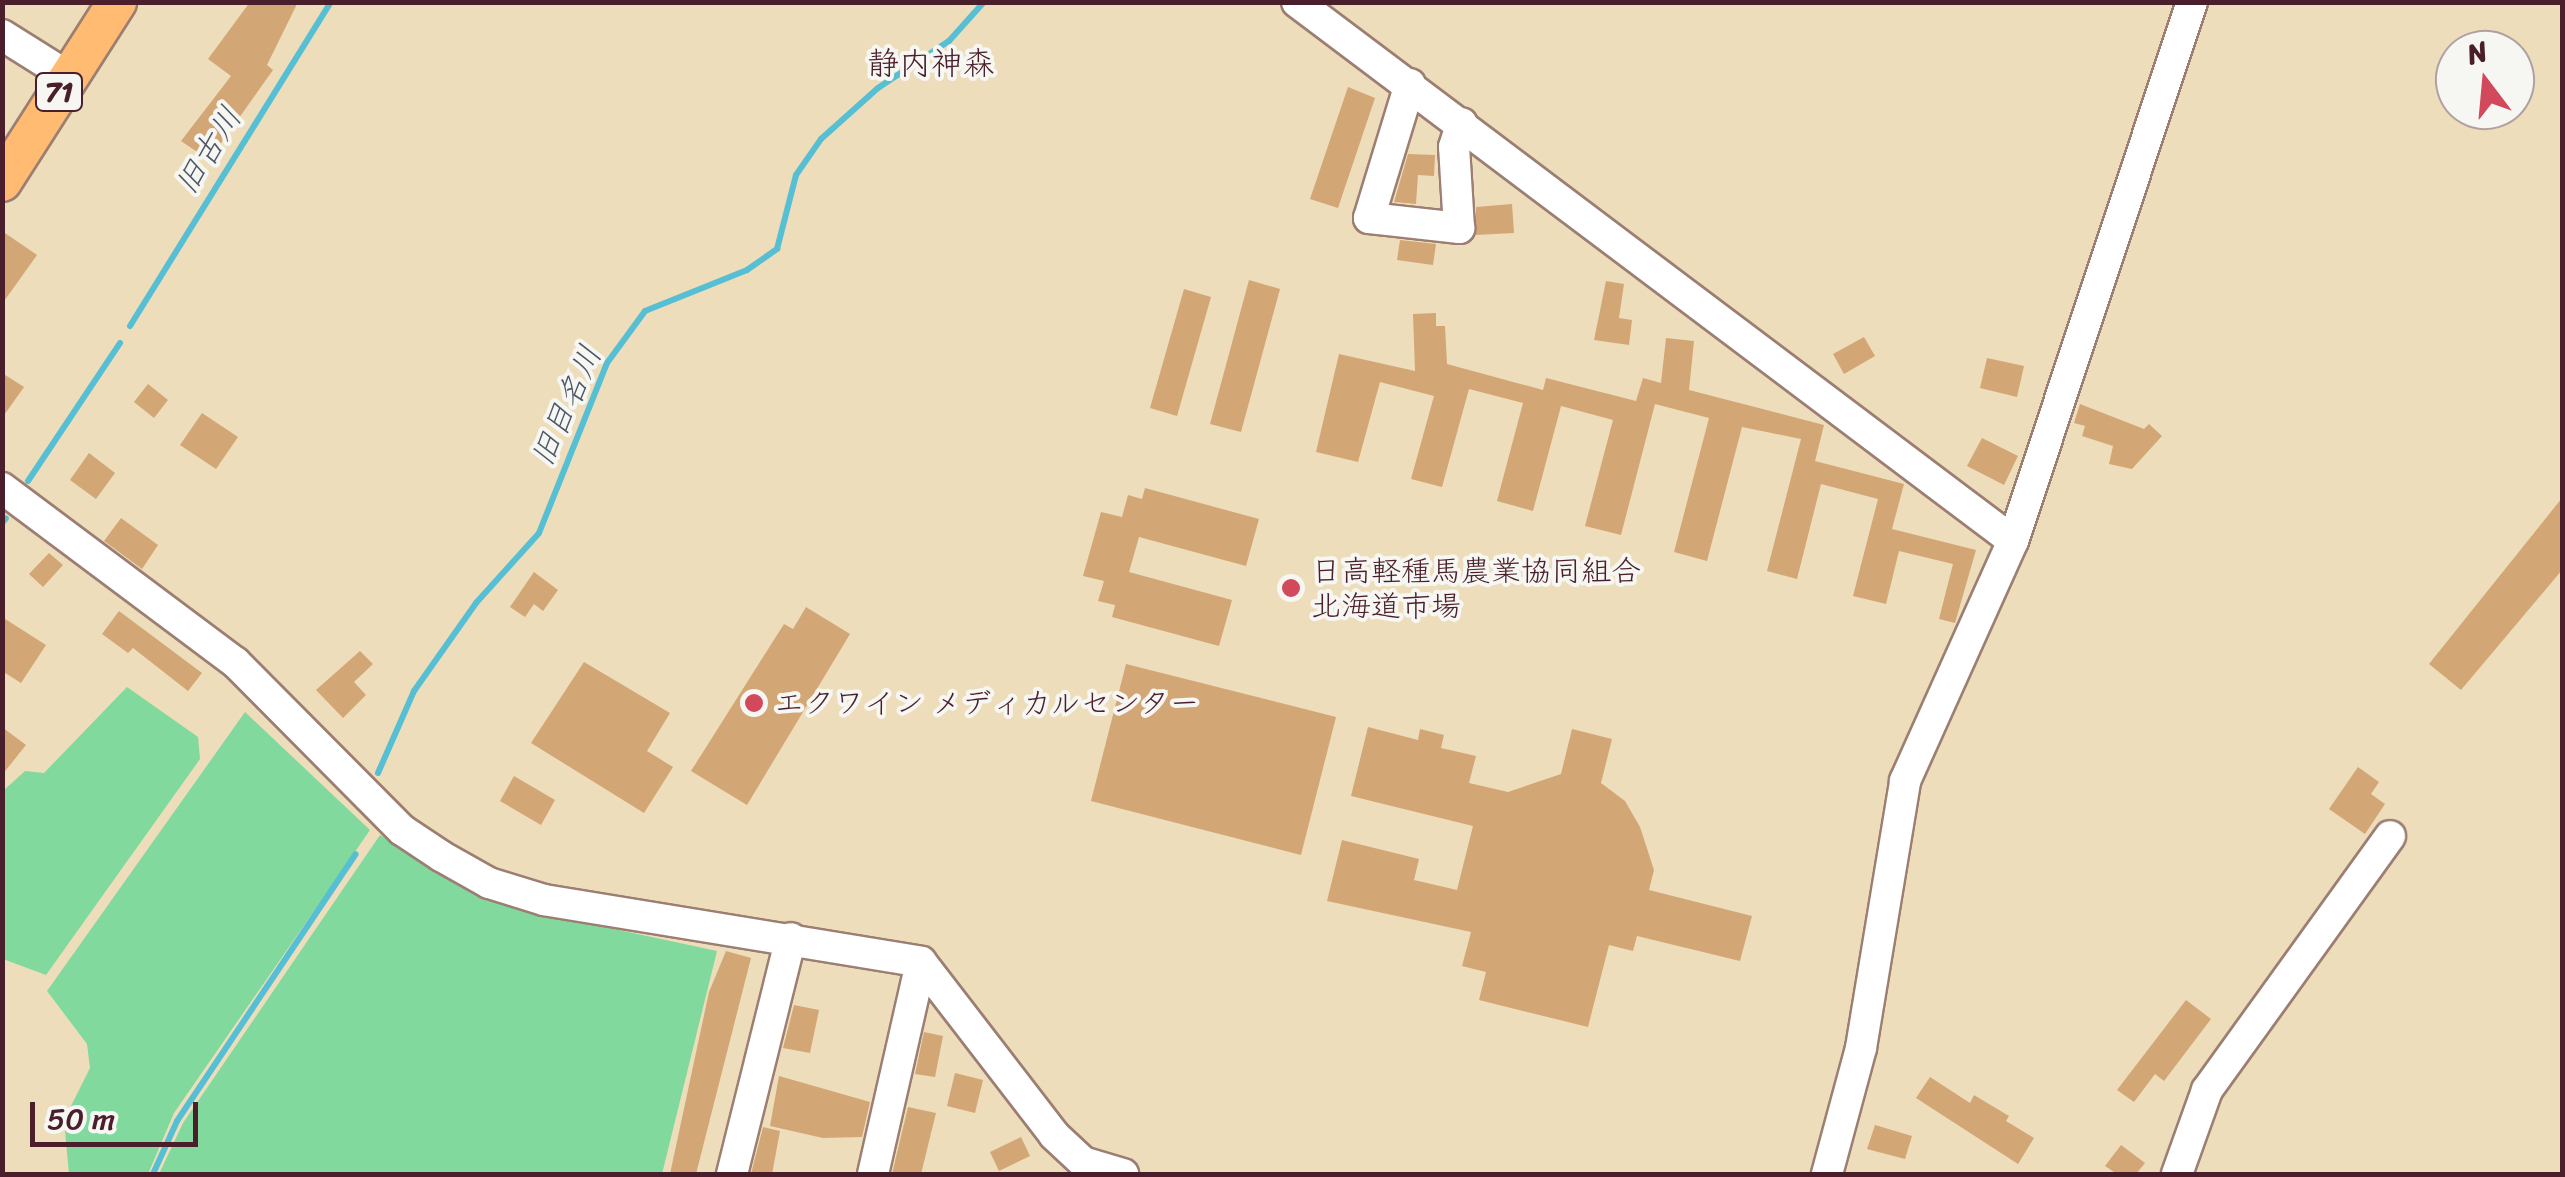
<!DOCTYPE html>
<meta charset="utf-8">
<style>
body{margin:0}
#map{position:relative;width:2565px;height:1177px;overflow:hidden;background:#edddbb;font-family:Sriracha,"Klee One",sans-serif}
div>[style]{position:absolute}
.green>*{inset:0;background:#81d99d}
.stream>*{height:6px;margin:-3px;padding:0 3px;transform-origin:3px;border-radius:3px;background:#56bfd3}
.building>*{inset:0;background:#d3a676}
.roads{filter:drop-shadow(2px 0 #9c7e73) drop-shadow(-2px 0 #9c7e73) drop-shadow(0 2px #9c7e73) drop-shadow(0 -2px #9c7e73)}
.minor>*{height:30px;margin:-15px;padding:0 15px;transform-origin:15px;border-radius:15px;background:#fff}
.major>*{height:38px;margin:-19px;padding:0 19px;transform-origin:19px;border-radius:19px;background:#ffbb71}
.dots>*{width:28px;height:28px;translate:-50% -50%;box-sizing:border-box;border:5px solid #f6f6f2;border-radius:50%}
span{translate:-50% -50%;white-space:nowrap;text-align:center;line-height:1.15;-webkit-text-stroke:8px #f6f6f2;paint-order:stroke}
.shield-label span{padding:2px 8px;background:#f6f6f2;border:2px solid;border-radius:8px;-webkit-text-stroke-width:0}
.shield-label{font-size:28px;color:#4a1f2b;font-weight:700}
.poi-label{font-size:30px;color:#4a1f2b}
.left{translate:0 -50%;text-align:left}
.neighbourhood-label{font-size:32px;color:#4a1f2b}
.water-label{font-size:32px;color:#4e5766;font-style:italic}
.frame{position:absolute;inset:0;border:5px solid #4a1f2b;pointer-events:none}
.north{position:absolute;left:2435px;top:30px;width:100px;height:100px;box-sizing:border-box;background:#f6f6f2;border:2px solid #b1a0a2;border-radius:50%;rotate:344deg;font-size:28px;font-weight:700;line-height:40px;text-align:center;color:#4a1f2b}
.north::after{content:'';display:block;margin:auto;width:35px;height:45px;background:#d1495b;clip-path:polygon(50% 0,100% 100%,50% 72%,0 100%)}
.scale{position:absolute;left:30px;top:1102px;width:168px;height:45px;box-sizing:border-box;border:5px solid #4a1f2b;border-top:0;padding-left:12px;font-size:30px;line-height:35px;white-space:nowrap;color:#4a1f2b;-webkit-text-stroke:8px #f6f6f2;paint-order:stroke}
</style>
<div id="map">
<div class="green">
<i style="clip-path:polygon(127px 687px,198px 737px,200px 759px,46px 975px,3px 959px,3px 791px,25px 771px,44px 773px)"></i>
<i style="clip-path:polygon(245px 712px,370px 830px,174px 1113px,148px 1174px,69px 1174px,64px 1120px,90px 1068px,87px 1044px,47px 991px)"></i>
<i style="clip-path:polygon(380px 835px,502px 905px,717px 951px,662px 1174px,159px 1174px,183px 1123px)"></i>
</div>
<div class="stream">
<i style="left:130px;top:326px;width:381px;rotate:-58.2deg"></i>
<i style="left:28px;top:481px;width:166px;rotate:-56.3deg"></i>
<i style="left:2px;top:523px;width:6px;rotate:-51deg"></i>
<i style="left:378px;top:773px;width:90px;rotate:-66.3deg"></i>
<i style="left:414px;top:691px;width:108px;rotate:-54.8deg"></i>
<i style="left:476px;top:603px;width:94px;rotate:-48deg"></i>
<i style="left:539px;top:533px;width:183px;rotate:-68.2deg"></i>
<i style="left:607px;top:363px;width:64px;rotate:-53.8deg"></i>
<i style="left:645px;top:311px;width:110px;rotate:-21.9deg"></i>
<i style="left:747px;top:270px;width:37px;rotate:-35deg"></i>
<i style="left:777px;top:249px;width:76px;rotate:-75.6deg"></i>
<i style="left:796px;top:175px;width:44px;rotate:-55.2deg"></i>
<i style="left:821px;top:139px;width:76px;rotate:-41.8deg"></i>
<i style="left:878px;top:88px;width:85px;rotate:-33.5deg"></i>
<i style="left:949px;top:41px;width:52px;rotate:-48.1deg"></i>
<i style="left:153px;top:1174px;width:58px;rotate:-65.6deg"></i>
<i style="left:177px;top:1121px;width:321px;rotate:-56.2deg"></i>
</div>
<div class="building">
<i style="clip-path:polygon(250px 2px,298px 2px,267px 65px,273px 70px,209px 160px,181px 141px,231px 76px,208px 59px)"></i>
<i style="clip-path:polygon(1348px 87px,1375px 98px,1338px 208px,1310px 199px)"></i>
<i style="clip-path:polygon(1408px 154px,1435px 155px,1434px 176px,1418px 175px,1416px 204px,1394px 202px)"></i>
<i style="clip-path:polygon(1512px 204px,1514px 233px,1476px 235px,1476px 207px)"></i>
<i style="clip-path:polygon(2px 231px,37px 255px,2px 304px)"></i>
<i style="clip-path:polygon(1400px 240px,1436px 244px,1433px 265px,1397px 260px)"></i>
<i style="clip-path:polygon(1249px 280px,1280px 289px,1241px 432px,1210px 424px)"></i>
<i style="clip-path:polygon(1606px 281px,1624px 284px,1619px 318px,1632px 320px,1629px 345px,1594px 340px)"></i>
<i style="clip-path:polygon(1184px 289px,1211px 297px,1177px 416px,1150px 408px)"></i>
<i style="clip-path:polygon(1436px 313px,1436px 326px,1445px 326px,1447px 364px,1543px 390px,1546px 378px,1636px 401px,1643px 378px,1661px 383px,1666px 338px,1694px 341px,1689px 390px,1824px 425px,1815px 461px,1904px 484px,1892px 529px,1976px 550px,1955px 623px,1939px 619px,1953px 564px,1899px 551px,1886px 604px,1853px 596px,1878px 499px,1821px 484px,1797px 579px,1767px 571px,1801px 439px,1742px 427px,1707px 561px,1674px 552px,1709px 418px,1655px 404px,1621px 535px,1585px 526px,1613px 420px,1561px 406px,1533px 511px,1497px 501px,1523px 403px,1469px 389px,1442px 487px,1411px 479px,1434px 396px,1380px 382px,1358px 462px,1316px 452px,1339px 354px,1415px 371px,1413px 314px)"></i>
<i style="clip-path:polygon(1864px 337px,1875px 356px,1844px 374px,1833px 354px)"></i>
<i style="clip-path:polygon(1987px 358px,2024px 366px,2017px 397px,1980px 388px)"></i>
<i style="clip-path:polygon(2px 373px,24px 387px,2px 418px)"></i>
<i style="clip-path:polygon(148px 384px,168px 400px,154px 418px,134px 402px)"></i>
<i style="clip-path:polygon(2080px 404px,2144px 429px,2149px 424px,2162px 436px,2132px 469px,2109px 464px,2113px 446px,2082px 436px,2085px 426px,2074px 423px)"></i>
<i style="clip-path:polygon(202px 413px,238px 437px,216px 469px,180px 445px)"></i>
<i style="clip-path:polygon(1982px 438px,2018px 456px,2004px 485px,1967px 466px)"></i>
<i style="clip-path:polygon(89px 453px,115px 473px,96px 499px,70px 480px)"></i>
<i style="clip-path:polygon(1145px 488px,1259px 519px,1246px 566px,1139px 537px,1129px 572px,1232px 600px,1219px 646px,1112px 617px,1115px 605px,1098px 601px,1104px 581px,1083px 576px,1101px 512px,1122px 517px,1128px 495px,1142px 499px)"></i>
<i style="clip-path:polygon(2562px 498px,2562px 570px,2461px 690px,2429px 664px)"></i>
<i style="clip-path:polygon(121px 518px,158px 545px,142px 569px,104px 541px)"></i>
<i style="clip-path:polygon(49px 553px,63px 565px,43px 587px,29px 574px)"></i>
<i style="clip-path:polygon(534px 572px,558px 590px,543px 611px,534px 604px,525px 617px,510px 607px)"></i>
<i style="clip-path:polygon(806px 607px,850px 634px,747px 805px,691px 771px,784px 624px,793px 629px)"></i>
<i style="clip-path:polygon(119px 611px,202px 673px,188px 691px,133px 648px,128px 653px,102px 634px)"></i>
<i style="clip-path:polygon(2px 617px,46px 645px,21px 683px,2px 671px)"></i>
<i style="clip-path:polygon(360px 651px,373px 664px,354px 682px,366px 695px,343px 718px,316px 690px)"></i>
<i style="clip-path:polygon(584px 662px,670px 713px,647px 751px,673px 767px,644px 813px,531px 743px)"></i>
<i style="clip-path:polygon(1126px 664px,1336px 717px,1301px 855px,1091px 801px)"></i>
<i style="clip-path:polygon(2px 727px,26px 745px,2px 775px)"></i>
<i style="clip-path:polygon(1368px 727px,1418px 740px,1420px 729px,1444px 735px,1441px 748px,1476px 756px,1469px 783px,1508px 792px,1561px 774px,1572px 729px,1612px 739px,1601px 783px,1625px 801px,1640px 827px,1654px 870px,1649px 890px,1752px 916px,1740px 961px,1637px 936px,1633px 951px,1609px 945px,1588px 1027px,1479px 1000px,1486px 972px,1462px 966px,1471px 932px,1327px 901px,1342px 840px,1419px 859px,1414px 880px,1457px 890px,1473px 826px,1351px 796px)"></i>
<i style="clip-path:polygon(2358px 767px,2379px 782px,2371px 794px,2385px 804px,2365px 834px,2329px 809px)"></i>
<i style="clip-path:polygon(514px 776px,555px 800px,541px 825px,500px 801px)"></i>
<i style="clip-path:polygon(726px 951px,751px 958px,696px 1174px,670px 1174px,709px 992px)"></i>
<i style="clip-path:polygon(2186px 1000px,2211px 1019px,2164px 1081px,2155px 1074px,2134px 1102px,2117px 1090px)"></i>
<i style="clip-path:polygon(794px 1005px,819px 1010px,810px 1053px,783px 1048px)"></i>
<i style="clip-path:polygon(924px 1032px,943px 1036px,935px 1077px,915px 1074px)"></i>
<i style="clip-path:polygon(955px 1073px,983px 1080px,975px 1113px,947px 1106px)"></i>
<i style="clip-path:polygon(779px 1076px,870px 1102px,862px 1137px,823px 1138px,770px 1126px)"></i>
<i style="clip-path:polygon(1930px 1077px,1970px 1103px,1974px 1095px,2009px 1116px,2006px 1121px,2034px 1138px,2018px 1164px,1916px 1098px)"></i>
<i style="clip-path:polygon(908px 1107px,936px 1113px,921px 1174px,892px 1174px)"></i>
<i style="clip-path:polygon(1875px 1125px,1912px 1136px,1905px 1159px,1867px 1149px)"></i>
<i style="clip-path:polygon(763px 1127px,780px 1131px,772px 1174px,751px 1174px)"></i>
<i style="clip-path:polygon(1021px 1137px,1030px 1156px,999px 1171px,990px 1152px)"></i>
<i style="clip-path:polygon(2121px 1145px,2145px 1163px,2136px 1174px,2117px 1174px,2105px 1166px)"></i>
</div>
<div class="roads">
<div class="minor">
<i style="left:1297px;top:2px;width:896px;rotate:36.97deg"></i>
<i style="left:2px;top:35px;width:79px;rotate:32.1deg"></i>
<i style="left:1410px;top:84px;width:140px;rotate:107deg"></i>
<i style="left:1369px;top:218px;width:91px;rotate:6.3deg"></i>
<i style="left:1459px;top:228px;width:81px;rotate:-93.5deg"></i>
<i style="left:1454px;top:147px;width:25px;rotate:-72deg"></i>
<i style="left:2px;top:488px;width:291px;rotate:36.8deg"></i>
<i style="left:235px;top:662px;width:237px;rotate:45.2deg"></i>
<i style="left:402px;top:830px;width:47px;rotate:33.7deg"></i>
<i style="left:441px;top:856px;width:55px;rotate:29.4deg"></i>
<i style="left:489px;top:883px;width:58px;rotate:17.2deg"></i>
<i style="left:544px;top:900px;width:382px;rotate:9.3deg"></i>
<i style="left:921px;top:962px;width:218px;rotate:52.4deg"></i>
<i style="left:1054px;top:1135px;width:40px;rotate:43deg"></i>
<i style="left:1083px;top:1162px;width:42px;rotate:16.7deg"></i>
<i style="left:732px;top:1174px;width:243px;rotate:-76deg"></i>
<i style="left:873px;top:1174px;width:217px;rotate:-77.2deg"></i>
<i style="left:1827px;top:1174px;width:131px;rotate:-74.9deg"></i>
<i style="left:1861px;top:1048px;width:271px;rotate:-80.6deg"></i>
<i style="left:1905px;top:781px;width:263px;rotate:-65.8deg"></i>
<i style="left:2013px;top:541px;width:568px;rotate:-71.63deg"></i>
<i style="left:2177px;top:1174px;width:89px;rotate:-70.3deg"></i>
<i style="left:2207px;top:1090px;width:313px;rotate:-54.2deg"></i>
</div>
<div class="major">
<i style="left:2px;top:182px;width:214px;rotate:-57.4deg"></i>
</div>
</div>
<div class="dots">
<i style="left:1291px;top:588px;background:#d1495b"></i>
<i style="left:754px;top:703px;background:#d1495b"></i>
</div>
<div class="shield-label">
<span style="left:59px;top:92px">71</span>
</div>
<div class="poi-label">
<span class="left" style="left:1311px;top:588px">日高軽種馬農業協同組合<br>北海道市場</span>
<span class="left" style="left:774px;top:703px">エクワイン メディカルセンター</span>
</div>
<div class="neighbourhood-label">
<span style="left:931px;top:64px">静内神森</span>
</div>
<div class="water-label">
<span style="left:209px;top:151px;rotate:-58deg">旧古川</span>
<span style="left:567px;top:406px;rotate:-66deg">旧目名川</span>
</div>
<div class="frame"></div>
<div class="north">N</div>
<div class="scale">50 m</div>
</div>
